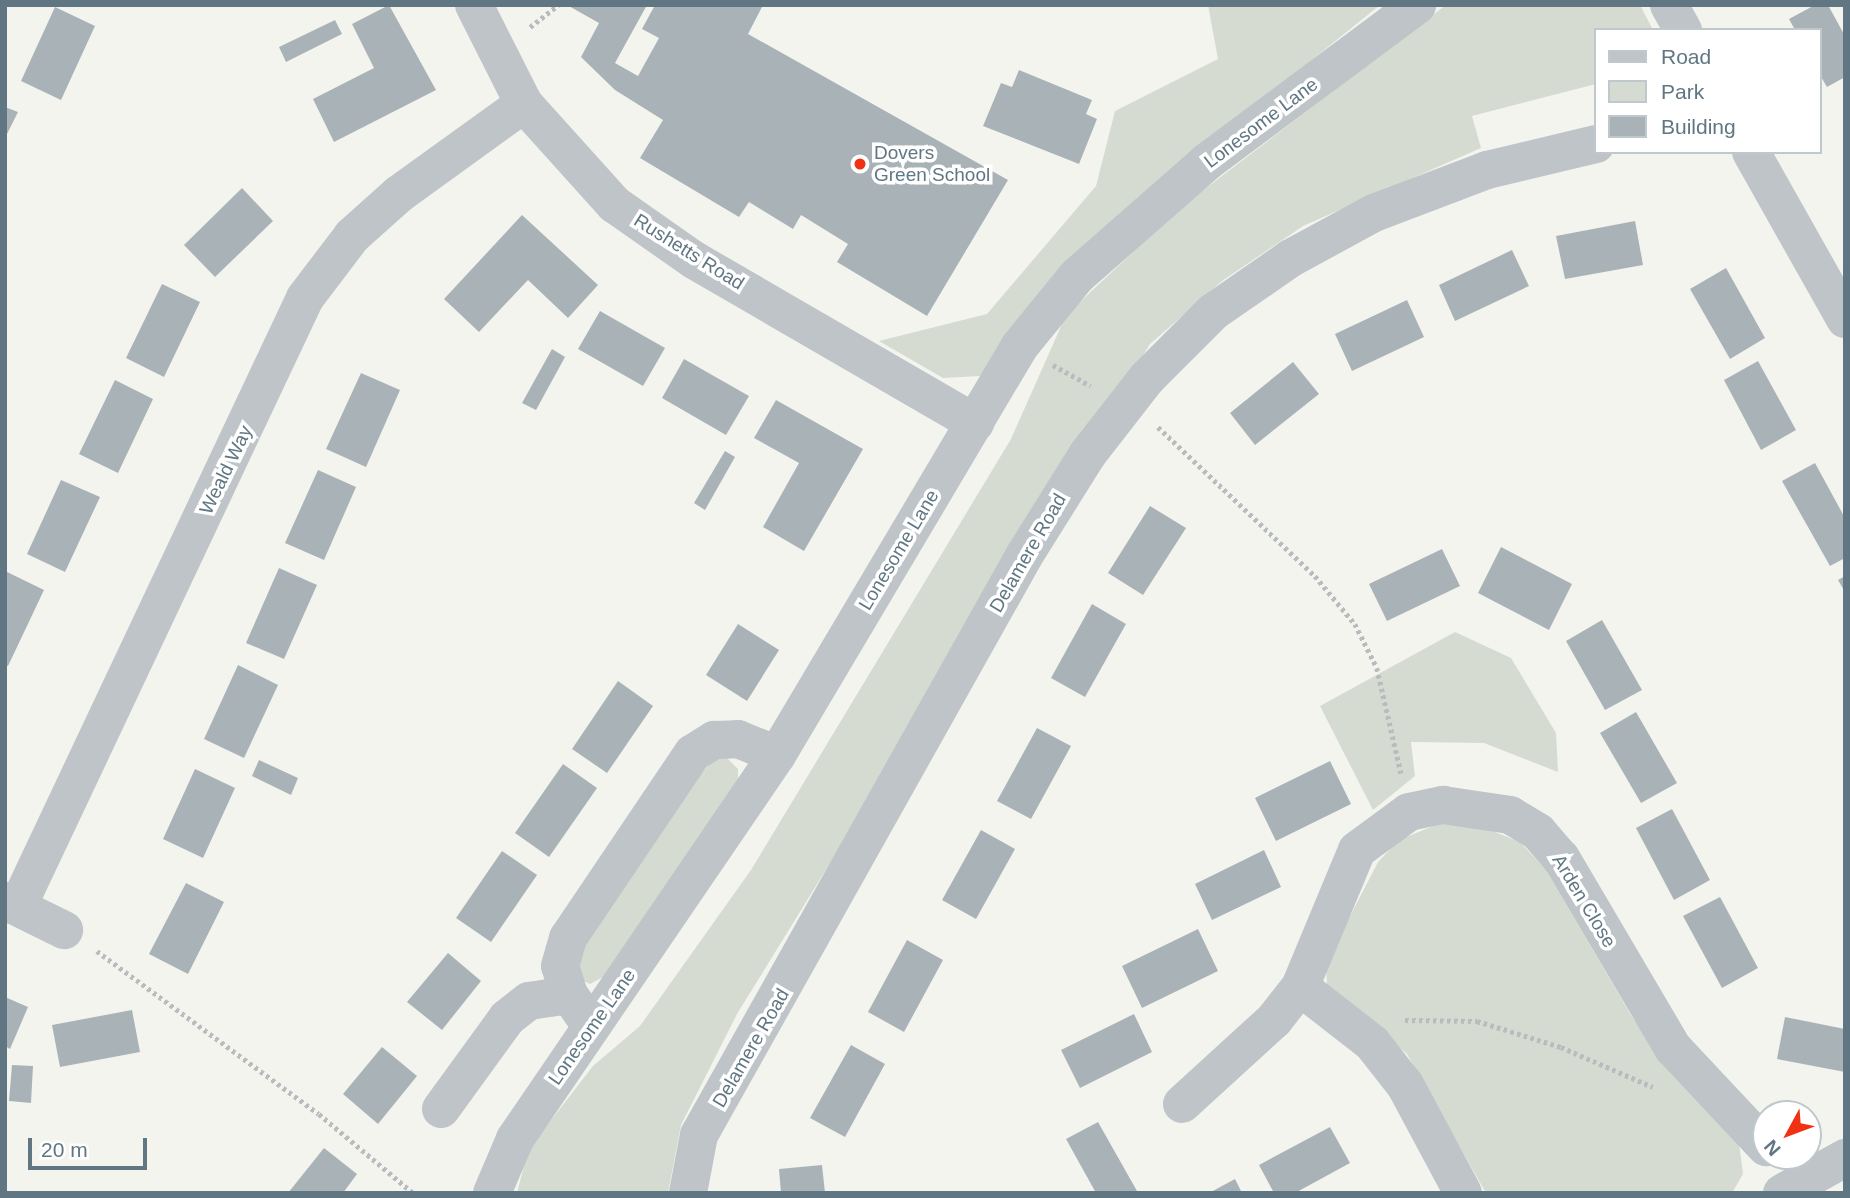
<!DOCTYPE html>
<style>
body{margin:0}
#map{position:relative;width:1850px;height:1198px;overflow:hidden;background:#f4f4ef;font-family:Helvetica,sans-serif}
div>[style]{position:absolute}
.green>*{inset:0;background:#d5dbd0}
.building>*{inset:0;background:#a9b3b7}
.path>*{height:4.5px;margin-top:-2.25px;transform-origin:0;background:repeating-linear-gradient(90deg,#b8bcbe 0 3.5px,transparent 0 7px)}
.minor>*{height:38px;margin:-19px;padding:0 19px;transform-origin:19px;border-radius:19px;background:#bec4c7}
.dots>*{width:19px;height:19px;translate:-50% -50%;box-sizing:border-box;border:4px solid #fff;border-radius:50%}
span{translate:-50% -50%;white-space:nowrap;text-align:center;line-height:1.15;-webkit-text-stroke:7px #fff;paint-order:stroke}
.street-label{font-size:19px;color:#607783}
.poi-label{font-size:19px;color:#607783}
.left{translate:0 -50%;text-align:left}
.frame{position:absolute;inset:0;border:7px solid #607783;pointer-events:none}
.legend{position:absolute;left:1594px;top:28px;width:228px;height:126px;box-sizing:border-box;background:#fff;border:2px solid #bfc9cd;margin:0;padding:9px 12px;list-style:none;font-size:21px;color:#607783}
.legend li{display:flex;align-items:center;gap:14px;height:35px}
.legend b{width:35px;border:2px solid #bfc9cd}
.north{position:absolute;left:1752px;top:1100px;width:70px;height:70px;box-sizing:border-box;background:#fff;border:2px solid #bfc9cd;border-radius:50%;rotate:229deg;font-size:19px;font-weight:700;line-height:28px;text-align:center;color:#607783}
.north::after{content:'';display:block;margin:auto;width:24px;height:32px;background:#f03113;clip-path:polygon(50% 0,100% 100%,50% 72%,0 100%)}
.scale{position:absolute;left:28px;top:1138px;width:119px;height:32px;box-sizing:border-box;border:4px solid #607783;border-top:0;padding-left:9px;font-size:21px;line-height:24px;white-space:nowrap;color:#607783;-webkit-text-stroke:5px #fff;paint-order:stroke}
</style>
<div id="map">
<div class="green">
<i style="clip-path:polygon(1208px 5px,1380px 5px,1199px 151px,980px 376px,943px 378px,879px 341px,987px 314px,1096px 186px,1115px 111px,1218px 59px)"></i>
<i style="clip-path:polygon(1446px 5px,1640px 5px,1653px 30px,1596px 30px,1596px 84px,1472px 116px,1481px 148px,1303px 226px,1222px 281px,1150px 344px,737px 1014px,681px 1125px,668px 1193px,517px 1193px,528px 1150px,593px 1066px,640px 1026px,751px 870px,1011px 439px,1066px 315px,1180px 208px)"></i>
<i style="clip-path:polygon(1455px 632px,1511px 658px,1556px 733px,1558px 772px,1484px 743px,1411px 742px,1415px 776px,1373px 810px,1320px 706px)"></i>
<i style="clip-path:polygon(725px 756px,738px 769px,738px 784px,603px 977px,590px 984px,579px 979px,577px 964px,593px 926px,680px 800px,711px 762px)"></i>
<i style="clip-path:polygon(1472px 823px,1520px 842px,1546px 870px,1632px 1017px,1675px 1075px,1739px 1143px,1743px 1174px,1732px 1193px,1486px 1193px,1407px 1054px,1327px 987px,1326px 963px,1378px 862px,1399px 840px,1438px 824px)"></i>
</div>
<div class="building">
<i style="clip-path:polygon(389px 5px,436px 90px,334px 142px,313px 99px,374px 68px,352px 24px)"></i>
<i style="clip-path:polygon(567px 5px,647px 5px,615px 63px,638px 76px,659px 38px,642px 29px,655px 5px,763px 5px,748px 34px,1008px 180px,927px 316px,837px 262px,848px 244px,801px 215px,793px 229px,749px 202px,739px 217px,640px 158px,663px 120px,615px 90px,581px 57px,599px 23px)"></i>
<i style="clip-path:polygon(1815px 5px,1828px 5px,1845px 36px,1845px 77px,1827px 87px,1820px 75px,1820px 30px,1795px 30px,1789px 19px)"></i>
<i style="clip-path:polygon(55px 7px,95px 26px,61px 100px,21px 81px)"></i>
<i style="clip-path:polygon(335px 20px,342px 34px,286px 62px,279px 47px)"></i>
<i style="clip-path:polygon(1019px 70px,1092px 100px,1086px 114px,1097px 119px,1079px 164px,983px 126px,1001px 83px,1012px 87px)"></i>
<i style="clip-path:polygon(5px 107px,18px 112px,5px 138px)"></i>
<i style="clip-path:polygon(242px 188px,273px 221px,215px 277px,184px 245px)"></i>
<i style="clip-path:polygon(522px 215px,598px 285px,568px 318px,528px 280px,479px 332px,444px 299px)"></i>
<i style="clip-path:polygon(1635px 221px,1643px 265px,1565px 279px,1556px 236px)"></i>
<i style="clip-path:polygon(1512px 250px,1529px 286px,1455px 321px,1439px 285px)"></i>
<i style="clip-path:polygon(1726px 268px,1765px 338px,1730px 359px,1690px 289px)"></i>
<i style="clip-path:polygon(162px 284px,200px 302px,164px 377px,126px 358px)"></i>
<i style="clip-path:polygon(1407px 300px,1424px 337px,1352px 371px,1335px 334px)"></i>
<i style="clip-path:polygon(600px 311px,665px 348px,643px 386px,578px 349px)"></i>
<i style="clip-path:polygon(552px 349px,565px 357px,536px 410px,522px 403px)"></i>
<i style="clip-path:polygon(684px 359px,749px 396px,726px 435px,662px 398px)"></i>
<i style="clip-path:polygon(1758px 361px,1796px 430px,1761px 450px,1724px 380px)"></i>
<i style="clip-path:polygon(1293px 362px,1319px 394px,1255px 445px,1230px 413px)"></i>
<i style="clip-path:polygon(361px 373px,400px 390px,366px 467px,326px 449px)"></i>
<i style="clip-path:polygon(115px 380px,153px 399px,118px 473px,79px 454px)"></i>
<i style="clip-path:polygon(776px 400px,863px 449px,804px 551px,763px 527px,799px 463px,754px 438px)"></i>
<i style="clip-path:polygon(725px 451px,735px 457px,705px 510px,694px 503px)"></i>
<i style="clip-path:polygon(1815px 463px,1845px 518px,1845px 558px,1830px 566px,1782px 481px)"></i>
<i style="clip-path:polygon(318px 470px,356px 487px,324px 560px,285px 543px)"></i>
<i style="clip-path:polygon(61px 480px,100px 497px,65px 572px,27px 554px)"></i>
<i style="clip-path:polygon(1150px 506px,1186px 528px,1143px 595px,1108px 573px)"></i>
<i style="clip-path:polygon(1501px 547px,1572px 584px,1549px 630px,1478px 593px)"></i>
<i style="clip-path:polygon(1442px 549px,1460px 586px,1387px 621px,1369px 584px)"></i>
<i style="clip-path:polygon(279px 568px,317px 585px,284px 659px,246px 643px)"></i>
<i style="clip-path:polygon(5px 571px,44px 590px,8px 666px,5px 665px)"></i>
<i style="clip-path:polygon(1845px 576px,1845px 592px,1838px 580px)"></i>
<i style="clip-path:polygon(1092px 604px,1126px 624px,1085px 697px,1051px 678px)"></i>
<i style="clip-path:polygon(1602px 620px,1642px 690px,1605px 710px,1566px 641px)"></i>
<i style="clip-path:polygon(738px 624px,779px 650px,747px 701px,706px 675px)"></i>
<i style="clip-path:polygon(238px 665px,278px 685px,244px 758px,204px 739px)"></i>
<i style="clip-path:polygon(618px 681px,653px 706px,607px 773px,572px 749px)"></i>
<i style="clip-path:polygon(1636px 712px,1677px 783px,1641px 803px,1600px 733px)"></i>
<i style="clip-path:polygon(1037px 728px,1071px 746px,1031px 819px,997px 801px)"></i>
<i style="clip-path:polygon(259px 760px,298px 778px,291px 795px,252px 776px)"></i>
<i style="clip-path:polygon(1330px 761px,1351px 804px,1276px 841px,1255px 798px)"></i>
<i style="clip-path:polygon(563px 764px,597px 788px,549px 857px,515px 833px)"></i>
<i style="clip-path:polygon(195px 769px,235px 788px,203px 858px,163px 839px)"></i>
<i style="clip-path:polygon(1672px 809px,1710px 880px,1674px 900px,1636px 828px)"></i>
<i style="clip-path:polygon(981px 830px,1015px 849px,976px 919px,942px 900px)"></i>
<i style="clip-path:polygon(1264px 850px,1281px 887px,1212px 920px,1195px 884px)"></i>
<i style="clip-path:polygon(502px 851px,537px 875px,491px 942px,456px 918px)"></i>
<i style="clip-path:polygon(186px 883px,224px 902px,188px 974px,149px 954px)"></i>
<i style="clip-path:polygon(1720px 897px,1758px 968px,1722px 988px,1683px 916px)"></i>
<i style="clip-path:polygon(1198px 929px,1218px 971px,1142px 1008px,1122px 966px)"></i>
<i style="clip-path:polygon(907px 940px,943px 960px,904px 1032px,868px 1012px)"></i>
<i style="clip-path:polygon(448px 953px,481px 981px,442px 1030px,407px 1002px)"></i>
<i style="clip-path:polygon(5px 997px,28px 1007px,10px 1049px,5px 1046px)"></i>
<i style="clip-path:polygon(132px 1010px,140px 1052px,60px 1067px,52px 1025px)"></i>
<i style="clip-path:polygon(1134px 1014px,1152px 1052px,1080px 1088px,1061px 1050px)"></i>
<i style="clip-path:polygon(1785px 1017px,1845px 1029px,1845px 1072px,1777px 1059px)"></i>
<i style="clip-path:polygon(851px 1045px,885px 1064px,845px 1137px,810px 1118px)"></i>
<i style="clip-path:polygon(382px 1047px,417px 1076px,378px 1124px,343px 1094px)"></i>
<i style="clip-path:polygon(12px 1065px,33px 1066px,31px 1103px,9px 1101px)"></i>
<i style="clip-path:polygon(1098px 1122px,1137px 1191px,1133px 1193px,1096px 1193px,1066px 1139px)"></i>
<i style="clip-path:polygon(1330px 1127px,1350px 1163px,1295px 1193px,1274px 1193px,1259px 1165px)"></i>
<i style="clip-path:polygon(324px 1148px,357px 1174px,343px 1193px,288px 1193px)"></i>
<i style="clip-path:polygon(822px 1165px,825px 1193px,781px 1193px,779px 1169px)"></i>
<i style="clip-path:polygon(1235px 1179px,1242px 1193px,1209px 1193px)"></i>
</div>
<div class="path">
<i style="left:530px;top:27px;width:36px;rotate:-38deg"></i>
<i style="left:1053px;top:365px;width:43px;rotate:28.9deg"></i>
<i style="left:1158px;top:427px;width:216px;rotate:43.5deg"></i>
<i style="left:1315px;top:576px;width:62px;rotate:50.2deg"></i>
<i style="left:1355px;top:624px;width:49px;rotate:63.4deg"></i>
<i style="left:1377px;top:668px;width:108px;rotate:77.1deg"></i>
<i style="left:97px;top:951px;width:275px;rotate:36.3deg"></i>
<i style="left:319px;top:1114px;width:123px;rotate:40deg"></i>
<i style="left:1405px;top:1020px;width:72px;rotate:0.8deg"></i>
<i style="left:1477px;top:1021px;width:88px;rotate:17.2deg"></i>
<i style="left:1561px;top:1047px;width:100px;rotate:23.5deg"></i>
</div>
<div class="minor">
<i style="left:474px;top:5px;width:111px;rotate:63.2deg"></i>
<i style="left:524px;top:104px;width:135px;rotate:48deg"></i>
<i style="left:614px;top:204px;width:98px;rotate:35deg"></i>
<i style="left:694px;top:260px;width:325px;rotate:30.1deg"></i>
<i style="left:1669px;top:5px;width:29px;rotate:61deg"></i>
<i style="left:1751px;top:152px;width:192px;rotate:60.6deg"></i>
<i style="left:5px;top:901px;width:66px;rotate:26.2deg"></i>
<i style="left:18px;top:906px;width:672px;rotate:-64.73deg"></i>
<i style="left:305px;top:298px;width:78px;rotate:-52.8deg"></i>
<i style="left:352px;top:236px;width:63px;rotate:-41.8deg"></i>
<i style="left:399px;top:194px;width:154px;rotate:-35.8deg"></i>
<i style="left:591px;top:1026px;width:38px;rotate:-125deg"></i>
<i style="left:569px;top:995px;width:30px;rotate:-107deg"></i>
<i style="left:560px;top:966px;width:29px;rotate:-74deg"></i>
<i style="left:568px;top:938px;width:223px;rotate:-56deg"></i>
<i style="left:693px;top:753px;width:25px;rotate:-32deg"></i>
<i style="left:714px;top:740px;width:24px;rotate:-2deg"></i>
<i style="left:738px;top:739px;width:42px;rotate:22.3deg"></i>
<i style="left:1182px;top:1104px;width:125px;rotate:-42.4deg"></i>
<i style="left:1274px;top:1020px;width:42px;rotate:-51.8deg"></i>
<i style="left:441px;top:1109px;width:112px;rotate:-54deg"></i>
<i style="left:507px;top:1018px;width:28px;rotate:-38deg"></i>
<i style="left:529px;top:1001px;width:40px;rotate:-8.5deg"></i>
<i style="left:492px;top:1193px;width:59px;rotate:-66.9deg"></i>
<i style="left:515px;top:1139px;width:465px;rotate:-55.7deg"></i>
<i style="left:777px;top:755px;width:474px;rotate:-59.3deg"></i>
<i style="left:1019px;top:347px;width:92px;rotate:-50.8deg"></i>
<i style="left:1077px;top:276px;width:174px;rotate:-41.3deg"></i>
<i style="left:1208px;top:161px;width:261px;rotate:-36.7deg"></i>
<i style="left:688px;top:1193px;width:59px;rotate:-79.3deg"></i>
<i style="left:699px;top:1135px;width:664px;rotate:-60.69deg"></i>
<i style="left:1024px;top:556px;width:119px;rotate:-58deg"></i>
<i style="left:1087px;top:455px;width:98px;rotate:-52.1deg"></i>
<i style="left:1147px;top:378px;width:93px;rotate:-45deg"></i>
<i style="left:1213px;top:312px;width:95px;rotate:-34.7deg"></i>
<i style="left:1291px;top:258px;width:94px;rotate:-28.5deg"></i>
<i style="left:1374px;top:213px;width:121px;rotate:-20.8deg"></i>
<i style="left:1487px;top:170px;width:112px;rotate:-13.4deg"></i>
<i style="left:1463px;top:1193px;width:123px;rotate:-118.2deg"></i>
<i style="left:1405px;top:1085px;width:53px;rotate:-128.2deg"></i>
<i style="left:1372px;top:1043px;width:91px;rotate:-142.1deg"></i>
<i style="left:1300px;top:987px;width:148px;rotate:-67.4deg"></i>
<i style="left:1357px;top:850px;width:64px;rotate:-36.2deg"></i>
<i style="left:1409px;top:812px;width:35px;rotate:-12deg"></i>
<i style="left:1443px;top:805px;width:68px;rotate:8.5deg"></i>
<i style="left:1510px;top:815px;width:33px;rotate:31deg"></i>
<i style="left:1538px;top:832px;width:35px;rotate:49deg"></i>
<i style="left:1561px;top:858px;width:221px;rotate:59.5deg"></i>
<i style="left:1673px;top:1048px;width:136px;rotate:46.8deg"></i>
<i style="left:1782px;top:1193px;width:72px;rotate:-29.1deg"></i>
</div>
<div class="dots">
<i style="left:860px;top:164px;background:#f03113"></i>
</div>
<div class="street-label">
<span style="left:1261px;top:123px;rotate:-37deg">Lonesome Lane</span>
<span style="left:689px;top:252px;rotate:32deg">Rushetts Road</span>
<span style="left:226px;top:470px;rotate:-64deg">Weald Way</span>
<span style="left:899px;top:550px;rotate:-59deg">Lonesome Lane</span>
<span style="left:1028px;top:553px;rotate:-60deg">Delamere Road</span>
<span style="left:1584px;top:901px;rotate:59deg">Arden Close</span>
<span style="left:592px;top:1027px;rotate:-55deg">Lonesome Lane</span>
<span style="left:751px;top:1048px;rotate:-60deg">Delamere Road</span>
</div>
<div class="poi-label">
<span class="left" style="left:874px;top:164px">Dovers<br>Green School</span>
</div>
<div class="frame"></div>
<ul class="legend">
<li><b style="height:9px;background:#bec4c7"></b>Road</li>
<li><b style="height:19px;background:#d5dbd0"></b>Park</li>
<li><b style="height:19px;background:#a9b3b7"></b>Building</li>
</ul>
<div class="north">N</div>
<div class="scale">20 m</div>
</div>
